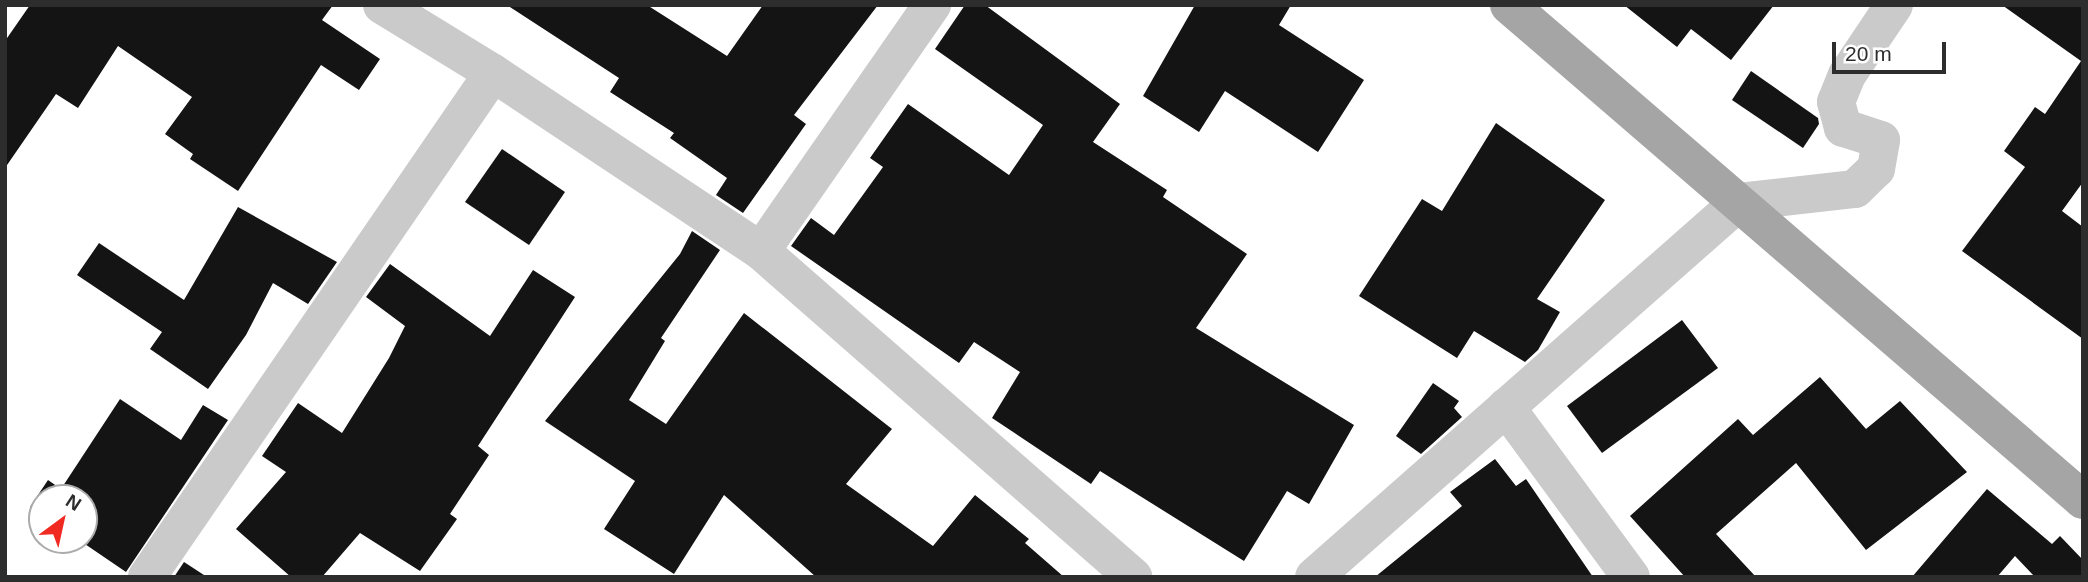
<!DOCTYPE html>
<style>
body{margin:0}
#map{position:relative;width:2088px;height:582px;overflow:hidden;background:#fff;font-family:Arial,sans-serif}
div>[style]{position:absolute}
.building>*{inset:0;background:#141414}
.minor>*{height:38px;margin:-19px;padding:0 19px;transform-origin:19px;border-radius:19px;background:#cacaca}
.major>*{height:38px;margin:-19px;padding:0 19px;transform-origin:19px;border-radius:19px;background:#a5a5a5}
span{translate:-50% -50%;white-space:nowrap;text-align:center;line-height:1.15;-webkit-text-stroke:7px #fff;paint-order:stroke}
.frame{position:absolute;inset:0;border:7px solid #2d2d2d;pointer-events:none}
.north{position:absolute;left:28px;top:484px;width:70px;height:70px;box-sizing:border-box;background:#fff;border:2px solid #ababab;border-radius:50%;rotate:33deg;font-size:19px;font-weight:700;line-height:28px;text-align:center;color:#2d2d2d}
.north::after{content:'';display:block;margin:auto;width:24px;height:32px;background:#f02a22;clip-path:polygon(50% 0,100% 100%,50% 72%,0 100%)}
.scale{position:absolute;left:1832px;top:42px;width:114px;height:32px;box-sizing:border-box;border:4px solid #2d2d2d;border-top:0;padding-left:9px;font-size:21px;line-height:24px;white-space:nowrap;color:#2d2d2d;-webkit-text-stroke:5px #fff;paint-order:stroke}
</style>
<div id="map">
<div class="building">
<i style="clip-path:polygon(30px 5px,333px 5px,322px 20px,380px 59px,359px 90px,321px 65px,238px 191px,190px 159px,193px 154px,165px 134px,192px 97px,118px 46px,78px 108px,56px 94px,5px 168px,5px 41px)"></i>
<i style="clip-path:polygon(507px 5px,647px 5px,727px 56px,763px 5px,878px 5px,794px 115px,806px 124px,743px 213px,716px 195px,727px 178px,670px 138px,674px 133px,610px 92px,619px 78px)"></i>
<i style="clip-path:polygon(965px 5px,985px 5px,1120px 104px,1093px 142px,1167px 190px,1163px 197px,1247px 254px,1196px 328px,1354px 425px,1309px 504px,1287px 491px,1244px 561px,1100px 471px,1091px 484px,992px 418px,1020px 372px,974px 342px,959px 363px,791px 246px,811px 218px,834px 235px,883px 167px,870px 158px,908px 104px,1009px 175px,1043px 125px,935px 49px)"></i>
<i style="clip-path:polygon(1195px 5px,1291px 5px,1279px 25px,1364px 80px,1318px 152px,1225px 91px,1199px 132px,1143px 96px)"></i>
<i style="clip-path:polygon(1624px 5px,1774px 5px,1731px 60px,1691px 29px,1677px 47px)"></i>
<i style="clip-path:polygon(2002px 5px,2083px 5px,2083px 182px,2062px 211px,2083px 227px,2083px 339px,1962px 251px,2025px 167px,2004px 151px,2035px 107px,2045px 114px,2081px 61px)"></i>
<i style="clip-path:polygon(1751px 71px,1818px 118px,1819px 124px,1803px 148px,1732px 100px)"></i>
<i style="clip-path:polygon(1496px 123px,1605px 200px,1537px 299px,1560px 312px,1538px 350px,1525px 362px,1474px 331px,1457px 358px,1359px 296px,1422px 199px,1442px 211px)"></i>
<i style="clip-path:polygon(502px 149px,565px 192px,529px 245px,465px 202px)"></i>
<i style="clip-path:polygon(238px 207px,337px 262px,308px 304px,273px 283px,246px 335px,208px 389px,150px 349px,162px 332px,77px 275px,99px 243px,184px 300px)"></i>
<i style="clip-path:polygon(692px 231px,720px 250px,661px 338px,665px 341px,629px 400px,666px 424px,744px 313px,892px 429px,846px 484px,933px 546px,975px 495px,1029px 539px,1025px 543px,1064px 577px,816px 577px,724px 495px,674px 574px,604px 529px,635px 481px,545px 421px,680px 254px)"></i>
<i style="clip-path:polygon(390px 264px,490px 336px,533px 270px,575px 297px,478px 446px,489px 455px,450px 514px,457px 519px,420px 571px,360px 533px,322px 577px,291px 577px,236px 529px,286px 472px,262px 456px,298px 403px,342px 433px,389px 358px,405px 326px,366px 297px)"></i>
<i style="clip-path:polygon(1682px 320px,1718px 368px,1602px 453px,1567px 406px)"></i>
<i style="clip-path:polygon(1820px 377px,1866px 429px,1900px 401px,1967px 472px,1866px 550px,1796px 463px,1716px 534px,1756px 577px,1685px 577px,1630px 516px,1738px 419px,1753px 435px)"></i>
<i style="clip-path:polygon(1433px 383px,1459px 401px,1454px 408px,1462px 417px,1421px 454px,1396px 436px)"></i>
<i style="clip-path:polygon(120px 399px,181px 440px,203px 405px,228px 420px,126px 572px,79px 540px,84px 540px,84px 498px,42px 498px,42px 515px,30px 507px,48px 480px,61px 489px)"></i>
<i style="clip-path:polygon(1495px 459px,1516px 486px,1526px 479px,1593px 577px,1375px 577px,1462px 506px,1450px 492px)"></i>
<i style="clip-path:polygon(1987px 489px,2052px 544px,2060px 536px,2083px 560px,2083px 577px,2035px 577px,2015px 556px,1997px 577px,1912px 577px)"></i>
<i style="clip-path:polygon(184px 562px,207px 577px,174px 577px)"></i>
</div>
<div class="minor">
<i style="left:382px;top:5px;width:130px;rotate:31.5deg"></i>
<i style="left:493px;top:73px;width:322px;rotate:33.6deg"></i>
<i style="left:761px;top:251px;width:495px;rotate:41.2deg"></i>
<i style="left:761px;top:251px;width:300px;rotate:-55.2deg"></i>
<i style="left:1506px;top:407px;width:211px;rotate:53.7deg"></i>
<i style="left:147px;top:577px;width:611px;rotate:-55.53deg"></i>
<i style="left:1314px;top:577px;width:567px;rotate:-41.42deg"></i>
<i style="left:1739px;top:202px;width:117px;rotate:-6.4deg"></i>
<i style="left:1855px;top:189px;width:29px;rotate:-44deg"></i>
<i style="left:1876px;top:169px;width:29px;rotate:-80deg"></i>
<i style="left:1881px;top:140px;width:40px;rotate:-162deg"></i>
<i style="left:1843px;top:128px;width:27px;rotate:-105deg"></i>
<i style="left:1836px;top:102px;width:29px;rotate:-68deg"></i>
<i style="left:1847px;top:75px;width:84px;rotate:-56.1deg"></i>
</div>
<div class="major">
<i style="left:1509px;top:5px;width:758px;rotate:40.77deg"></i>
</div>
<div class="frame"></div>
<div class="north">N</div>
<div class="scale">20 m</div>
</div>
